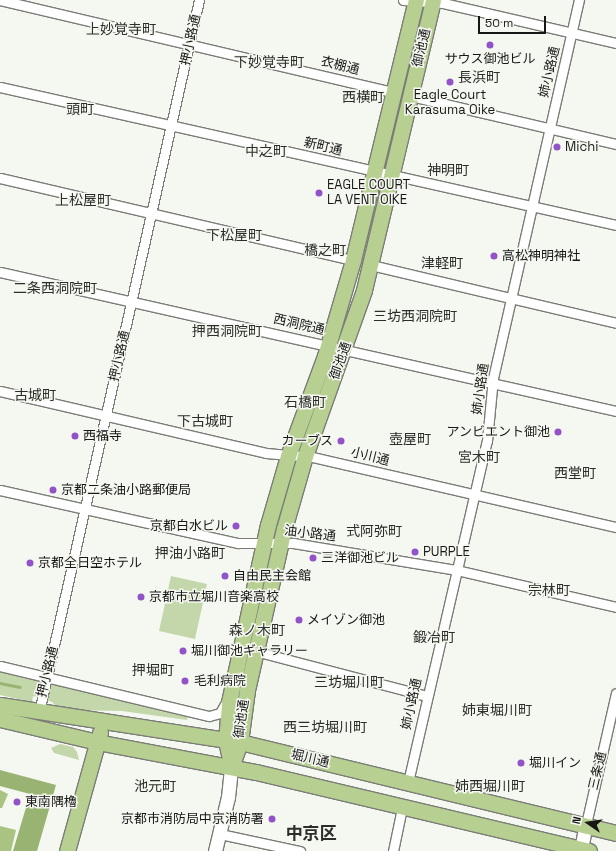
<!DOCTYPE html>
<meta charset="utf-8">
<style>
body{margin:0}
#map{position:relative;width:616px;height:851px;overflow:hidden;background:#f5f7f1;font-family:"Space Grotesk","Noto Sans JP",sans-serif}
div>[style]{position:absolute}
.green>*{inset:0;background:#c4d7ab}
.forest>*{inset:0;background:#a8c382}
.water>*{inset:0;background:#98b372}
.stream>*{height:2.5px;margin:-1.25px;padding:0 1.25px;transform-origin:1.25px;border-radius:1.25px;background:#98b372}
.roads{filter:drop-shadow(1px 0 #7a7c77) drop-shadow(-1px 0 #7a7c77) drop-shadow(0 1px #7a7c77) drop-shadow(0 -1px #7a7c77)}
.street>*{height:9px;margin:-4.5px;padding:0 4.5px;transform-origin:4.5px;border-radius:4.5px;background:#fff}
.secondary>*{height:13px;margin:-6.5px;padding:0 6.5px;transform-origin:6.5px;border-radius:6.5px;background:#fff}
.primary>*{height:15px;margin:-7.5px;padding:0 7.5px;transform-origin:7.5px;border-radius:7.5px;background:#b8cf92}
.dots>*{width:11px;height:11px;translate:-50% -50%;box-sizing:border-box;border:2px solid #f5f7f1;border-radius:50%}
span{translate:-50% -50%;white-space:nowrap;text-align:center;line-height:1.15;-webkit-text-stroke:3px #f5f7f1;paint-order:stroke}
.street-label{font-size:13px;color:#171816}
.poi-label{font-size:13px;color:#171816}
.left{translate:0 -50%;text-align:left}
.right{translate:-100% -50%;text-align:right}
.neighbourhood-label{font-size:14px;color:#2c2e29}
.district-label{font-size:17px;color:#2c2e29;font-weight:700}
.north{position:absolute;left:568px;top:803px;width:40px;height:40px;-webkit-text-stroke:3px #f5f7f1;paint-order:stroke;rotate:283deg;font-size:11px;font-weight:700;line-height:16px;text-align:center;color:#171816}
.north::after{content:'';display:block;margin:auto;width:14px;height:18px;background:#171816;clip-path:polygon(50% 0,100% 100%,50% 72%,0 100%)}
.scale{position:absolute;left:478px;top:16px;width:68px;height:18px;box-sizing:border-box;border:2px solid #171816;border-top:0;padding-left:5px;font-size:12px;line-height:14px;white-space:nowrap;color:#171816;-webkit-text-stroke:3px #f5f7f1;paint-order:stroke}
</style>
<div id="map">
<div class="green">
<i style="clip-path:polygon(171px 576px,207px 584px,195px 639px,159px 631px)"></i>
<i style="clip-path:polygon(0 672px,59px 684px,188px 715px,187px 720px,122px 711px,70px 710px,58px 708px,52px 702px,33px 696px,32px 702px,0 695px)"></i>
<i style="clip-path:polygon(60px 744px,73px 747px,77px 752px,79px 760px,54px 753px,51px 748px)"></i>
</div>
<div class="forest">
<i style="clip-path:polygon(0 790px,8px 794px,2px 808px,0 808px)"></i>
<i style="clip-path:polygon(0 826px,16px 830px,11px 851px,0 851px)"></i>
</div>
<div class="water">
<i style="clip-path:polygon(0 770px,56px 785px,37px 851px,13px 851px,30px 794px,0 786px)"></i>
</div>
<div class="stream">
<i style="left:0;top:683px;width:20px;rotate:11deg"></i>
</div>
<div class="roads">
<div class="street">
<i style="left:0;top:0;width:404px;rotate:13.2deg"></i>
<i style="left:403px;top:0;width:40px;rotate:4.3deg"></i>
<i style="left:443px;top:3px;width:178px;rotate:13deg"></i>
<i style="left:0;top:87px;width:631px;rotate:12.63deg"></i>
<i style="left:411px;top:96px;width:211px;rotate:13.2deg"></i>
<i style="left:0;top:178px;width:362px;rotate:13.1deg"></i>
<i style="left:371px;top:265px;width:252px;rotate:13.3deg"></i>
<i style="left:0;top:272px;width:631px;rotate:12.72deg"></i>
<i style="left:0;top:391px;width:273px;rotate:13.1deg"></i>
<i style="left:266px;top:453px;width:46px;rotate:5deg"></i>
<i style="left:312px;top:457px;width:312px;rotate:13deg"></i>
<i style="left:0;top:490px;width:244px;rotate:12.6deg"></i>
<i style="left:238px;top:543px;width:55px"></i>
<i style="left:293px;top:543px;width:165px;rotate:9.4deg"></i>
<i style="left:456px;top:570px;width:164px;rotate:13deg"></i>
<i style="left:255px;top:651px;width:177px;rotate:14.7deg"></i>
<i style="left:0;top:666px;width:215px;rotate:13.5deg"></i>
<i style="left:209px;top:716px;width:11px;rotate:-15deg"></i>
<i style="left:220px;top:713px;width:13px;rotate:-61deg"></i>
<i style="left:39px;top:712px;width:730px;rotate:-77.33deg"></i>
<i style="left:408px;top:782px;width:350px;rotate:-77deg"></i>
<i style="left:487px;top:441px;width:63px;rotate:-84.6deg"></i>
<i style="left:493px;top:378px;width:388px;rotate:-77.2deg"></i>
<i style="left:586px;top:824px;width:134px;rotate:-77.1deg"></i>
<i style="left:220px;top:834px;width:82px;rotate:12deg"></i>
<i style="left:393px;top:851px;width:44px;rotate:-78.2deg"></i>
</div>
<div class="secondary">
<i style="left:581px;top:849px;width:25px;rotate:-79deg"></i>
<i style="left:215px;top:851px;width:56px;rotate:-76.5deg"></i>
<i style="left:228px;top:797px;width:30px;rotate:-84deg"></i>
</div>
<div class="primary">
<i style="left:0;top:705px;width:243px;rotate:8.8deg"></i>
<i style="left:240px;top:742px;width:387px;rotate:13.6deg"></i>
<i style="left:0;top:719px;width:100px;rotate:13.3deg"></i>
<i style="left:97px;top:742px;width:162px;rotate:10.7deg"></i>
<i style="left:256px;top:772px;width:342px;rotate:13.3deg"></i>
<i style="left:231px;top:764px;width:25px;rotate:-102deg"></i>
<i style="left:226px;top:740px;width:38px;rotate:-85deg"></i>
<i style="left:229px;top:702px;width:181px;rotate:-77.6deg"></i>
<i style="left:268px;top:525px;width:72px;rotate:-73.8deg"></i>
<i style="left:288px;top:456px;width:107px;rotate:-69.7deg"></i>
<i style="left:325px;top:356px;width:100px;rotate:-73.7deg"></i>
<i style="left:353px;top:260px;width:268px;rotate:-76.4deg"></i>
<i style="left:231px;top:767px;width:27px;rotate:-70deg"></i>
<i style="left:240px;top:742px;width:52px;rotate:-82.3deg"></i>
<i style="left:247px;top:690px;width:165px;rotate:-77.1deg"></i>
<i style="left:284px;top:529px;width:76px;rotate:-74deg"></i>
<i style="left:305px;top:456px;width:176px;rotate:-70.4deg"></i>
<i style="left:364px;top:290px;width:298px;rotate:-76.6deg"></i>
<i style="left:67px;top:851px;width:123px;rotate:-74.4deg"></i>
</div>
</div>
<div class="dots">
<i style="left:490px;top:45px;background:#9353c8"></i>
<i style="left:450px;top:82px;background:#9353c8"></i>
<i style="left:557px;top:147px;background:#9353c8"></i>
<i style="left:319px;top:193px;background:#9353c8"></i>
<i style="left:494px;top:256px;background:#9353c8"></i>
<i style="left:558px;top:432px;background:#9353c8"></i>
<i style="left:75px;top:436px;background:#9353c8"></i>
<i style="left:341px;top:441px;background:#9353c8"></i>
<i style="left:53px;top:490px;background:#9353c8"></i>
<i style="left:236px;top:526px;background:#9353c8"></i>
<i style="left:415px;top:552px;background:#9353c8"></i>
<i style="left:313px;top:558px;background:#9353c8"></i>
<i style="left:30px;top:563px;background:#9353c8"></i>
<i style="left:225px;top:576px;background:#9353c8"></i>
<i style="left:141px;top:597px;background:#9353c8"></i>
<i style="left:299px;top:620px;background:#9353c8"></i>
<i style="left:183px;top:651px;background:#9353c8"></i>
<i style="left:185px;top:681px;background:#9353c8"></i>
<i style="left:521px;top:763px;background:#9353c8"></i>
<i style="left:17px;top:802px;background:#9353c8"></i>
<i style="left:272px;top:819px;background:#9353c8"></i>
</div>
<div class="street-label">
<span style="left:191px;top:40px;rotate:-78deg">押小路通</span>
<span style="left:422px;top:48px;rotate:-77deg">御池通</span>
<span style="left:340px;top:66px;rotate:14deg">衣棚通</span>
<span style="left:550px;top:72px;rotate:-77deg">姉小路通</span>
<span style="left:323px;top:147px;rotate:13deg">新町通</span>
<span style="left:299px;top:325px;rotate:13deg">西洞院通</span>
<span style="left:120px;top:356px;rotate:-77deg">押小路通</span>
<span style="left:341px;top:361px;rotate:-70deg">御池通</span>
<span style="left:481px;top:389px;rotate:-82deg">姉小路通</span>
<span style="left:370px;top:457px;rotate:14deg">小川通</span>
<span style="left:310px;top:534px;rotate:7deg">油小路通</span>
<span style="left:48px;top:672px;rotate:-76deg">押小路通</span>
<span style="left:412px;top:704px;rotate:-78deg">姉小路通</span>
<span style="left:242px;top:719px;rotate:-82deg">御池通</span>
<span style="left:310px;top:759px;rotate:13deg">堀川通</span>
<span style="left:598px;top:771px;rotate:-77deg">三条通</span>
</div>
<div class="poi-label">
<span style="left:490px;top:59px">サウス御池ビル</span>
<span style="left:450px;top:103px">Eagle Court<br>Karasuma Oike</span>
<span class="left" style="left:565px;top:147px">Michi</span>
<span class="left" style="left:327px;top:193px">EAGLE COURT<br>LA VENT OIKE</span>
<span class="left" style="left:502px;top:256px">高松神明神社</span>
<span class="right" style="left:550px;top:432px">アンビエント御池</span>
<span class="left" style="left:83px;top:436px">西福寺</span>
<span class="right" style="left:333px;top:441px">カーブス</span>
<span class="left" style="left:61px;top:490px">京都二条油小路郵便局</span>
<span class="right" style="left:228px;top:526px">京都白水ビル</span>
<span class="left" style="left:423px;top:552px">PURPLE</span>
<span class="left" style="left:321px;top:558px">三洋御池ビル</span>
<span class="left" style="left:38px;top:563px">京都全日空ホテル</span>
<span class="left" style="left:233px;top:576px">自由民主会館</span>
<span class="left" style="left:149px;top:597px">京都市立堀川音楽高校</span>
<span class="left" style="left:307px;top:620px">メイゾン御池</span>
<span class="left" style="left:191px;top:651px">堀川御池ギャラリー</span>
<span class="left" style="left:194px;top:681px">毛利病院</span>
<span class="left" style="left:529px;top:763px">堀川イン</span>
<span class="left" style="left:25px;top:802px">東南隅櫓</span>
<span class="right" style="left:264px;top:819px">京都市消防局中京消防署</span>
</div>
<div class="neighbourhood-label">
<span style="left:121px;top:29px">上妙覚寺町</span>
<span style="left:269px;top:62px">下妙覚寺町</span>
<span style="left:479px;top:77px">長浜町</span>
<span style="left:363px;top:97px">西横町</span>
<span style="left:80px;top:109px">頭町</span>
<span style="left:266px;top:151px">中之町</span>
<span style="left:448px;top:170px">神明町</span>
<span style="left:83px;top:200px">上松屋町</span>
<span style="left:234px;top:235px">下松屋町</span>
<span style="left:325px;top:250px">橋之町</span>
<span style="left:442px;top:263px">津軽町</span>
<span style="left:55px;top:288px">二条西洞院町</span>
<span style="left:415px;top:316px">三坊西洞院町</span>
<span style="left:227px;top:331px">押西洞院町</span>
<span style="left:35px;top:395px">古城町</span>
<span style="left:305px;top:402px">石橋町</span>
<span style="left:205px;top:421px">下古城町</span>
<span style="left:410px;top:439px">壺屋町</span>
<span style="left:479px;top:457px">宮木町</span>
<span style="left:575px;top:473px">西堂町</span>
<span style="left:374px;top:531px">式阿弥町</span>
<span style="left:190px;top:553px">押油小路町</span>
<span style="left:549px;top:590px">宗林町</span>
<span style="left:257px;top:630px">森ノ木町</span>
<span style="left:434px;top:637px">鍛冶町</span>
<span style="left:153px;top:670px">押堀町</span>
<span style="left:349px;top:682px">三坊堀川町</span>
<span style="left:497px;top:710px">姉東堀川町</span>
<span style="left:325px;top:727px">西三坊堀川町</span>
<span style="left:155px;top:786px">池元町</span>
<span style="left:490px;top:786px">姉西堀川町</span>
</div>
<div class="district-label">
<span style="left:311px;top:834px">中京区</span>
</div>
<div class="north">N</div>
<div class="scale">50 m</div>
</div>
